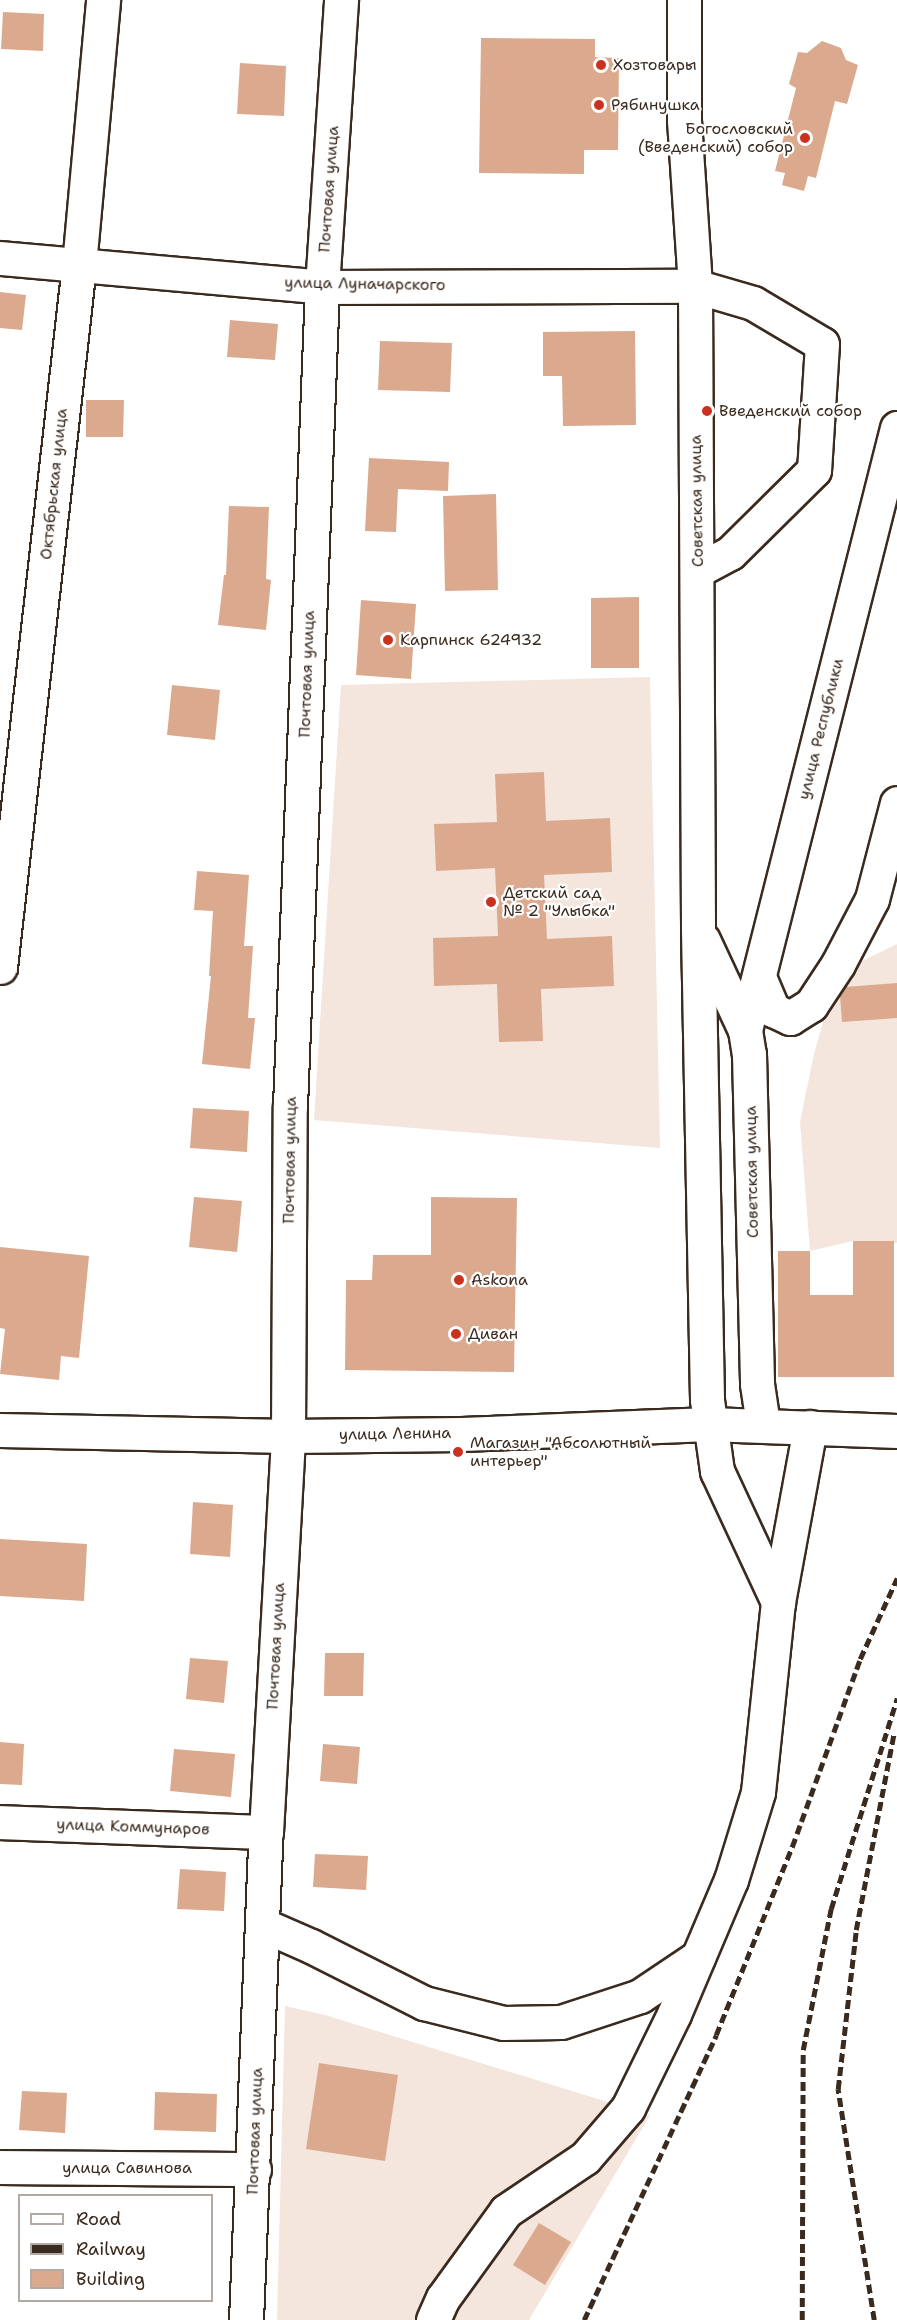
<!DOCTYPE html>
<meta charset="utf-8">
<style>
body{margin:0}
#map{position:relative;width:897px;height:2320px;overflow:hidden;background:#fff;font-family:"Shantell Sans",sans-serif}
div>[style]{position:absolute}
.built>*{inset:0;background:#f4e5dd}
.building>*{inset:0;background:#dba98e}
.roads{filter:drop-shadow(2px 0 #3b2a1e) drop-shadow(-2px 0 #3b2a1e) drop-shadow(0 2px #3b2a1e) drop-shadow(0 -2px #3b2a1e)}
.minor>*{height:33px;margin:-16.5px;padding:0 16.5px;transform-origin:16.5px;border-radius:16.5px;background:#fff}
.rail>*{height:4.5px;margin-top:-2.25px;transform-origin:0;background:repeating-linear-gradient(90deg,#3b2a1e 0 9px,transparent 0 13.5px)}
.dots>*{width:16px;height:16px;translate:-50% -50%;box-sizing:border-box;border:3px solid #fff;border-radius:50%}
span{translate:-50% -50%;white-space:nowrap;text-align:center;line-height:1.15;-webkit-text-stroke:4.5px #fff;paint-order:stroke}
.poi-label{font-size:16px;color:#3b2a1e}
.left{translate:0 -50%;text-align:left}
.right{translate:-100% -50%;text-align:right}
.street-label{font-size:16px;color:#3b2a1e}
.legend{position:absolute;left:18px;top:2194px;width:195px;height:108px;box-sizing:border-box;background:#fff;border:2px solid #b1aaa5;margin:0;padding:8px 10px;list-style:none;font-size:18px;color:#3b2a1e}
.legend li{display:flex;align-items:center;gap:12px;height:30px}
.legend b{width:30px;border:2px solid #b1aaa5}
</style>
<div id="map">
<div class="built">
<i style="clip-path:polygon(650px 677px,660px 1148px,314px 1120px,341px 685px)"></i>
<i style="clip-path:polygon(897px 944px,897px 1243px,853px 1241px,810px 1251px,800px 1122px,814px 1054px,835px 980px,864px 960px)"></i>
<i style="clip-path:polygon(285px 2006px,325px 2015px,650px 2115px,529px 2320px,277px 2320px)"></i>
</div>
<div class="building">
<i style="clip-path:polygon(3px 12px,44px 14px,43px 51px,1px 49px)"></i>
<i style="clip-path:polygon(481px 38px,595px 39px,595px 57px,619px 58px,618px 150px,584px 150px,584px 174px,479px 173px)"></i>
<i style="clip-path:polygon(822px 41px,841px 48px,846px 60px,858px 65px,847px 104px,835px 101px,816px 178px,808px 176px,804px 191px,782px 185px,785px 173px,775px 171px,796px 88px,789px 84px,798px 52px,807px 53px)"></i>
<i style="clip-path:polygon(240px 63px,286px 66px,284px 116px,237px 114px)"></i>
<i style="clip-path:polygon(0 292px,26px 295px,22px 330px,0 328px)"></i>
<i style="clip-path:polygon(230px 320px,278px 324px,275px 360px,227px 357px)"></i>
<i style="clip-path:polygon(635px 331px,636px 425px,563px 426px,562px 376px,543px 376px,543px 332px)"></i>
<i style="clip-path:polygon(380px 341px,452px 343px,450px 392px,378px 390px)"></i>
<i style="clip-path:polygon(86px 400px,124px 400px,123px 437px,86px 437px)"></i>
<i style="clip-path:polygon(369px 458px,449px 462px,448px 491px,398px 489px,396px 532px,365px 531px)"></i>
<i style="clip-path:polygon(496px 494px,498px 590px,445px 591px,443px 496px)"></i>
<i style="clip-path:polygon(229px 506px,269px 507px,266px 579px,271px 580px,266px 630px,218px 625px,224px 575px,226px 575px)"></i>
<i style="clip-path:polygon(639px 597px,639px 668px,591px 668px,591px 598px)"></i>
<i style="clip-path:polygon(361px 600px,416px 604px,411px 679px,356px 675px)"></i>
<i style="clip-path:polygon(172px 685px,220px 690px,215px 740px,167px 735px)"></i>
<i style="clip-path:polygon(544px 772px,546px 821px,610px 818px,612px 872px,544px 875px,547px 939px,612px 936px,614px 986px,541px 989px,543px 1041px,499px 1042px,497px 984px,434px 986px,433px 938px,498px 936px,495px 868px,436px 871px,434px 824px,497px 822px,495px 774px)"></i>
<i style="clip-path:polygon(197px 871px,249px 875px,244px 946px,253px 946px,248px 1018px,255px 1018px,250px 1069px,202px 1064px,211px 976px,209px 976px,213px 911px,194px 910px)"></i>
<i style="clip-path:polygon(897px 983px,897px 1018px,842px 1022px,840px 995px,845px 987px)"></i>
<i style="clip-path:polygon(193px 1108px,249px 1111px,247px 1152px,190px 1148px)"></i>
<i style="clip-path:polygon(194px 1197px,242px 1201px,237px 1252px,189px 1247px)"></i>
<i style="clip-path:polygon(431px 1197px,517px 1198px,514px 1372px,345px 1370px,346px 1280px,372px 1280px,373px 1255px,431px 1255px)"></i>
<i style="clip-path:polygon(853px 1241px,894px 1241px,894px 1377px,778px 1377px,778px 1251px,810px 1251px,810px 1295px,853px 1295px)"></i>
<i style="clip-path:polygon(0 1247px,89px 1256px,79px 1358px,61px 1356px,59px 1380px,0 1374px,5px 1329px,0 1328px)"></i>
<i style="clip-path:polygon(193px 1502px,233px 1505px,230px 1557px,190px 1554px)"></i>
<i style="clip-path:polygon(0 1539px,87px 1544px,84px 1601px,0 1596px)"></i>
<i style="clip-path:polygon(325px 1653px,364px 1653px,363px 1696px,324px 1696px)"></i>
<i style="clip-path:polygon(190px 1658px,228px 1661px,224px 1703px,186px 1699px)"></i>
<i style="clip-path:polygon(0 1742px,24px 1744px,22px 1785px,0 1784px)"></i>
<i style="clip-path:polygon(323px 1744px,360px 1747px,357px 1784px,320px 1781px)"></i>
<i style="clip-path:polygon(174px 1749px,235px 1754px,231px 1797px,170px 1791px)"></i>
<i style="clip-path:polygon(315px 1854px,368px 1856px,366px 1890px,313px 1887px)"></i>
<i style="clip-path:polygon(180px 1869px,226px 1872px,224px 1911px,177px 1909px)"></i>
<i style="clip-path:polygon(319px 2063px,398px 2075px,385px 2161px,306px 2149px)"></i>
<i style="clip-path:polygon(22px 2091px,67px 2093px,65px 2133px,19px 2130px)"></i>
<i style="clip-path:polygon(155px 2092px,217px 2094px,216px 2132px,154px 2130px)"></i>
<i style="clip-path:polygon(539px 2223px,571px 2242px,545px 2285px,513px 2265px)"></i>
</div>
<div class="roads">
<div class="minor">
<i style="left:684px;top:0;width:120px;rotate:90deg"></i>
<i style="left:684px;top:120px;width:166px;rotate:86.2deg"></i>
<i style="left:695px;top:286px;width:644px;rotate:89.73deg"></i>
<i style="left:698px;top:930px;width:470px;rotate:88.9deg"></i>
<i style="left:707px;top:1400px;width:72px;rotate:82deg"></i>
<i style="left:717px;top:1471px;width:145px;rotate:65deg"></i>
<i style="left:0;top:258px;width:323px;rotate:5.1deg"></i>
<i style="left:322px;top:287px;width:373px;rotate:-0.2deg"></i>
<i style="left:695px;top:286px;width:60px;rotate:16.3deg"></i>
<i style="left:753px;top:303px;width:80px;rotate:30.7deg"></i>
<i style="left:822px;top:344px;width:126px;rotate:93.6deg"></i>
<i style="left:814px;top:470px;width:118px;rotate:135.3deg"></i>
<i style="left:730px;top:553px;width:36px;rotate:152deg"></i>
<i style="left:703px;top:940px;width:99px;rotate:65deg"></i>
<i style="left:745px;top:1030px;width:24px;rotate:81deg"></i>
<i style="left:749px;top:1054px;width:330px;rotate:88.6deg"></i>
<i style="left:757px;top:1384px;width:40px;rotate:81.5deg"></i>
<i style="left:0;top:967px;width:706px;rotate:-83.58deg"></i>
<i style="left:79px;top:265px;width:266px;rotate:-84.8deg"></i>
<i style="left:759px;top:977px;width:36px;rotate:67deg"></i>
<i style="left:773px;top:1010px;width:19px;rotate:25deg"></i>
<i style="left:790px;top:1018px;width:25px;rotate:-32deg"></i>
<i style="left:811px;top:1005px;width:49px;rotate:-56.6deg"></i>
<i style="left:838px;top:964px;width:73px;rotate:-62.4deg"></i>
<i style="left:872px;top:899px;width:99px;rotate:-75.4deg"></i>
<i style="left:745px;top:1030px;width:621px;rotate:-75.83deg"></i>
<i style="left:0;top:1430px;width:288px;rotate:1.2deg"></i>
<i style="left:288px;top:1436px;width:173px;rotate:-0.7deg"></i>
<i style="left:461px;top:1434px;width:248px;rotate:-2.3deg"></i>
<i style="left:709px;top:1424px;width:188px;rotate:2.1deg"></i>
<i style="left:0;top:1822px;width:266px;rotate:2.2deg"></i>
<i style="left:263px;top:1925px;width:52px;rotate:23.6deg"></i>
<i style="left:311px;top:1946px;width:127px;rotate:26.8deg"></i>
<i style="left:424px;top:2003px;width:81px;rotate:14.2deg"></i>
<i style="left:503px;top:2023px;width:58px;rotate:-1deg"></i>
<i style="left:561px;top:2022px;width:83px;rotate:-18.2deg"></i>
<i style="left:640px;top:1996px;width:70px;rotate:-33.9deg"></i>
<i style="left:0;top:2167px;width:254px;rotate:0.5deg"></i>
<i style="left:246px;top:2320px;width:488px;rotate:-87.7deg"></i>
<i style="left:266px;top:1832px;width:397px;rotate:-86.8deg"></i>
<i style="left:288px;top:1436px;width:330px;rotate:-89.7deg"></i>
<i style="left:290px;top:1106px;width:820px;rotate:-87.76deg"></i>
<i style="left:322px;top:287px;width:288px;rotate:-86.2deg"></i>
<i style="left:433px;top:2320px;width:24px;rotate:-66deg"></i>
<i style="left:443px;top:2298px;width:107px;rotate:-54.1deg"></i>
<i style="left:506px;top:2211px;width:95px;rotate:-33.9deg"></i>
<i style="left:585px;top:2158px;width:66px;rotate:-49.3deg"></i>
<i style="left:628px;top:2108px;width:105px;rotate:-63.9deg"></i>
<i style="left:674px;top:2014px;width:146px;rotate:-67deg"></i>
<i style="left:731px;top:1880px;width:92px;rotate:-72.9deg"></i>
<i style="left:758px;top:1792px;width:191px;rotate:-84deg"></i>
<i style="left:778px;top:1602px;width:178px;rotate:-79.6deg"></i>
</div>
</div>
<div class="rail">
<i style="left:584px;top:2320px;width:314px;rotate:-65.1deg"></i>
<i style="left:716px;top:2035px;width:203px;rotate:-68deg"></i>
<i style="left:792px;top:1847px;width:200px;rotate:-70.1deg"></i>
<i style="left:860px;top:1659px;width:89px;rotate:-65.4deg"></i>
<i style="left:802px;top:2320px;width:270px;rotate:-89.8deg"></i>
<i style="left:803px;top:2050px;width:144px;rotate:-78.8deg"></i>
<i style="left:831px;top:1909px;width:221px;rotate:-72.6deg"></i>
<i style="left:874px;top:2320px;width:234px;rotate:-98.9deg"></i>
<i style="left:838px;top:2089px;width:160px;rotate:-83.5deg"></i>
<i style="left:856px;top:1930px;width:201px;rotate:-79.1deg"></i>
</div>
<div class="dots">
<i style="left:601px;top:65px;background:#c8321e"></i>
<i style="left:599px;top:105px;background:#c8321e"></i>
<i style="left:805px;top:138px;background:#c8321e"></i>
<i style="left:707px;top:411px;background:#c8321e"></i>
<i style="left:388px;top:640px;background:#c8321e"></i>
<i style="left:491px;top:902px;background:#c8321e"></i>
<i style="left:459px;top:1280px;background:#c8321e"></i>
<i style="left:456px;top:1334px;background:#c8321e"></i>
<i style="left:458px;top:1452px;background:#c8321e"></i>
</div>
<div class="poi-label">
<span class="left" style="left:613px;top:65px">Хозтовары</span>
<span class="left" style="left:611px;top:105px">Рябинушка</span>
<span class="right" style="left:793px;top:138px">Богословский<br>(Введенский) собор</span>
<span class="left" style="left:719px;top:411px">Введенский собор</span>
<span class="left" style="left:400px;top:640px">Карпинск 624932</span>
<span class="left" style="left:503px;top:902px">Детский сад<br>№ 2 "Улыбка"</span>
<span class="left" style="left:471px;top:1280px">Askona</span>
<span class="left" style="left:468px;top:1334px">Диван</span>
<span class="left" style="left:470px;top:1452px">Магазин "Абсолютный<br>интерьер"</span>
</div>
<div class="street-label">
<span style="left:329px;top:189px;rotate:-86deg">Почтовая улица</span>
<span style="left:365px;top:284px;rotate:1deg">улица Луначарского</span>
<span style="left:54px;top:484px;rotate:-84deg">Октябрьская улица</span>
<span style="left:697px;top:501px;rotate:-91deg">Советская улица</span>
<span style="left:307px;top:674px;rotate:-88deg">Почтовая улица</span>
<span style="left:821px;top:729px;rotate:-76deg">улица Республики</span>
<span style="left:290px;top:1160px;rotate:-89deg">Почтовая улица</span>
<span style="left:752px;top:1172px;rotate:-91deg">Советская улица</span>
<span style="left:395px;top:1434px;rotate:-1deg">улица Ленина</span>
<span style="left:276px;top:1646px;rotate:-87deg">Почтовая улица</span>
<span style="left:133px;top:1827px;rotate:2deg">улица Коммунаров</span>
<span style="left:255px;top:2131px;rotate:-88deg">Почтовая улица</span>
<span style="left:127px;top:2168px">улица Савинова</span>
</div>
<ul class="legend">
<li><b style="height:8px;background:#fff"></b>Road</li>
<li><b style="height:8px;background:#3b2a1e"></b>Railway</li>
<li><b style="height:16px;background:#dba98e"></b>Building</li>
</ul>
</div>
